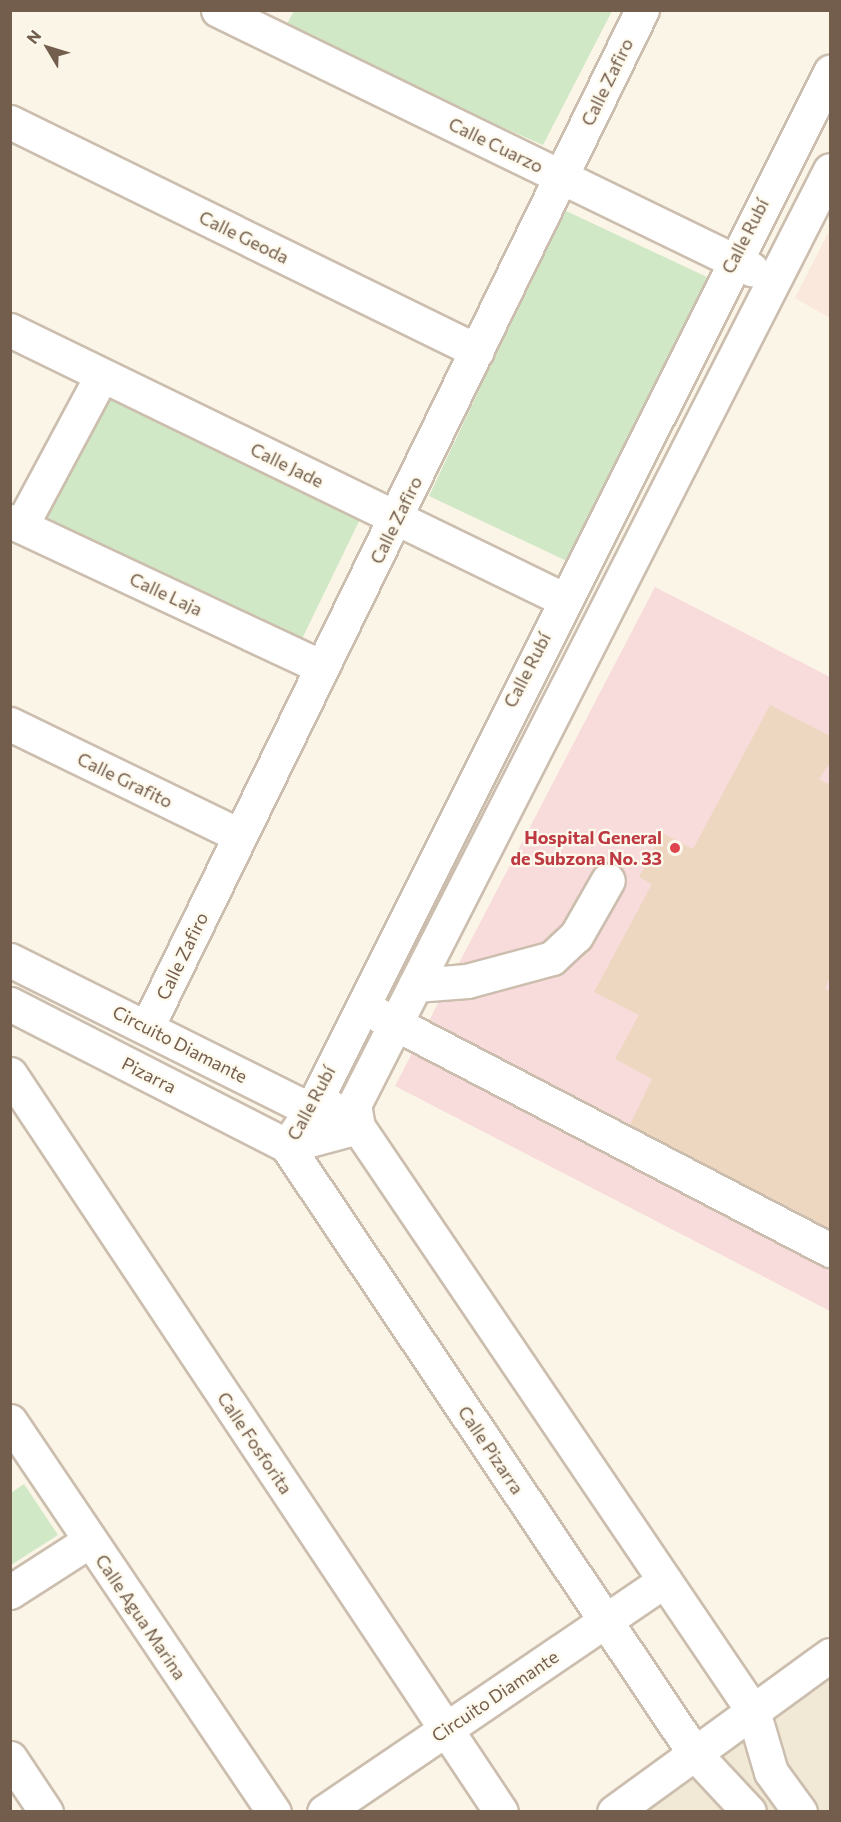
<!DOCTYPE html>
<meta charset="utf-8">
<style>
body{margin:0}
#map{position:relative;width:841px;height:1822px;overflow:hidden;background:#fbf5e7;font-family:Commissioner,sans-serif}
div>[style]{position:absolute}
.residential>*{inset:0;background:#f2e8d6}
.commercial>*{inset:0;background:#fae8dc}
.medical>*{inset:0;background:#f8dbdb}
.green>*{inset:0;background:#d0e8c6}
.building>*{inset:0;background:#eed7c1}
.roads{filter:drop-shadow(2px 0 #ccbeae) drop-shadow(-2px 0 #ccbeae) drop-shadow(0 2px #ccbeae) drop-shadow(0 -2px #ccbeae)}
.minor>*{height:33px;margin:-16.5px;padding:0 16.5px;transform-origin:16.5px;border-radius:16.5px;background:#fff}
.dots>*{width:16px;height:16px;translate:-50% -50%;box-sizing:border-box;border:3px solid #fef9ed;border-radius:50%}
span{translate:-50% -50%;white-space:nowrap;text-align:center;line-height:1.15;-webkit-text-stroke:4.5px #fef9ed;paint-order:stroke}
.street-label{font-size:18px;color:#735e4d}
.health-label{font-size:18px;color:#be3a42;font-weight:700}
.right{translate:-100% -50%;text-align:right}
.frame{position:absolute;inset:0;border:12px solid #735e4d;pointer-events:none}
.north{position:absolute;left:18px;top:18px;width:60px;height:60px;-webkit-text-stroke:4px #fef9ed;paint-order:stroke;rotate:308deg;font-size:16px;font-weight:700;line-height:24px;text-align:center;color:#735e4d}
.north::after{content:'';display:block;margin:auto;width:21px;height:27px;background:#735e4d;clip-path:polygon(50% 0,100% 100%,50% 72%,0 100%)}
</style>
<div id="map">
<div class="residential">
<i style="clip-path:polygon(830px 1674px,830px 1811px,645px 1811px)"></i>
</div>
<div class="commercial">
<i style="clip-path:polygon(830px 229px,830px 318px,795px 298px)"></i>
</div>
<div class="medical">
<i style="clip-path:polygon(655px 587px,830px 677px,830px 1311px,395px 1086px)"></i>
</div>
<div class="green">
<i style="clip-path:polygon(294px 11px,612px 11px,543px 145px,283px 31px)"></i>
<i style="clip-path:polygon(564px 210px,707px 277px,571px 563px,429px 496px)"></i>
<i style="clip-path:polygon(99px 389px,365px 509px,300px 643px,36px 513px)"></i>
<i style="clip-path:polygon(24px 1484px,58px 1535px,11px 1565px,11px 1493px)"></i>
</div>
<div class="building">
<i style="clip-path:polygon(770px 705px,830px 736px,830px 763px,819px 779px,830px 785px,830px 977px,825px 988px,830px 992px,830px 1233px,627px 1131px,652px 1079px,615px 1059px,639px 1015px,594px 992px,652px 884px,639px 877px,662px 833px,693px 849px)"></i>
</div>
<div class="roads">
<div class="minor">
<i style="left:218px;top:10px;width:593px;rotate:25.92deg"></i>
<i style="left:10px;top:122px;width:520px;rotate:26.12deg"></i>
<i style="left:10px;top:330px;width:615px;rotate:25.94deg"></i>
<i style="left:10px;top:521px;width:344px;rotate:25.1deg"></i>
<i style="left:21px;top:526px;width:171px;rotate:-61.8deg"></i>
<i style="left:10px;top:724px;width:254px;rotate:25.9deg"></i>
<i style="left:10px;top:960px;width:336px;rotate:26.5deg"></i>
<i style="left:311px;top:1110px;width:20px;rotate:-9deg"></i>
<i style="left:415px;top:985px;width:52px;rotate:-4.4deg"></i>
<i style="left:467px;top:981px;width:88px;rotate:-15.1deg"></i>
<i style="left:552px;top:958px;width:33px;rotate:-43deg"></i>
<i style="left:576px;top:936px;width:64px;rotate:-60.3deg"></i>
<i style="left:10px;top:1004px;width:311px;rotate:27.1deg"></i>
<i style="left:287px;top:1146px;width:732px;rotate:56.14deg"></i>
<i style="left:695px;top:1754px;width:79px;rotate:47deg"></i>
<i style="left:377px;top:1014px;width:511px;rotate:27.52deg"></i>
<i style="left:147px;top:1027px;width:1131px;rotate:-64.05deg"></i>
<i style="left:10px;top:1074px;width:886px;rotate:56.36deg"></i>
<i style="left:287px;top:1146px;width:43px;rotate:-56.3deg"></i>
<i style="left:311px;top:1110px;width:1161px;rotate:-63.43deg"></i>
<i style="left:287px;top:1146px;width:73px;rotate:-15deg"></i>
<i style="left:10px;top:1421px;width:472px;rotate:56deg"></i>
<i style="left:10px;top:1592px;width:94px;rotate:-32.8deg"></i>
<i style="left:10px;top:1758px;width:65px;rotate:56.3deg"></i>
<i style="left:324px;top:1812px;width:412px;rotate:-34.2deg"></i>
<i style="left:614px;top:1812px;width:267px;rotate:-36deg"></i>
<i style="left:800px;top:1812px;width:49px;rotate:-125.9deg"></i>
<i style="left:771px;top:1772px;width:64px;rotate:-106.4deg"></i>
<i style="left:753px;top:1711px;width:705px;rotate:-124.07deg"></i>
<i style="left:358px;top:1127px;width:22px;rotate:-100deg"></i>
<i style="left:354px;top:1105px;width:1049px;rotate:-63.02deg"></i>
</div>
</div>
<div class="dots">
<i style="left:675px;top:848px;background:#e0444e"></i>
</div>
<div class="street-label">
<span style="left:607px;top:82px;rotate:-64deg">Calle Zafiro</span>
<span style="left:496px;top:145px;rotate:26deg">Calle Cuarzo</span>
<span style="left:745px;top:236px;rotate:-63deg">Calle Rubí</span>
<span style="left:244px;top:237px;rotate:26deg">Calle Geoda</span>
<span style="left:287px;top:465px;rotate:26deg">Calle Jade</span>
<span style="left:396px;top:520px;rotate:-64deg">Calle Zafiro</span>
<span style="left:166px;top:594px;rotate:25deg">Calle Laja</span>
<span style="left:527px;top:670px;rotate:-63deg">Calle Rubí</span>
<span style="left:125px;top:780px;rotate:26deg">Calle Grafito</span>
<span style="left:182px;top:956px;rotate:-64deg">Calle Zafiro</span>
<span style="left:180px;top:1044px;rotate:27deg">Circuito Diamante</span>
<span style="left:149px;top:1075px;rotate:27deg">Pizarra</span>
<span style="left:311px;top:1103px;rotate:-62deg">Calle Rubí</span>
<span style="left:255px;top:1443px;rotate:56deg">Calle Fosforita</span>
<span style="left:491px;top:1450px;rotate:56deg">Calle Pizarra</span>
<span style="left:141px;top:1617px;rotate:56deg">Calle Agua Marina</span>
<span style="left:495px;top:1696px;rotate:-34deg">Circuito Diamante</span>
</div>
<div class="health-label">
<span class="right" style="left:662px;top:848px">Hospital General<br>de Subzona No. 33</span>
</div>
<div class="frame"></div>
<div class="north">N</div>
</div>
